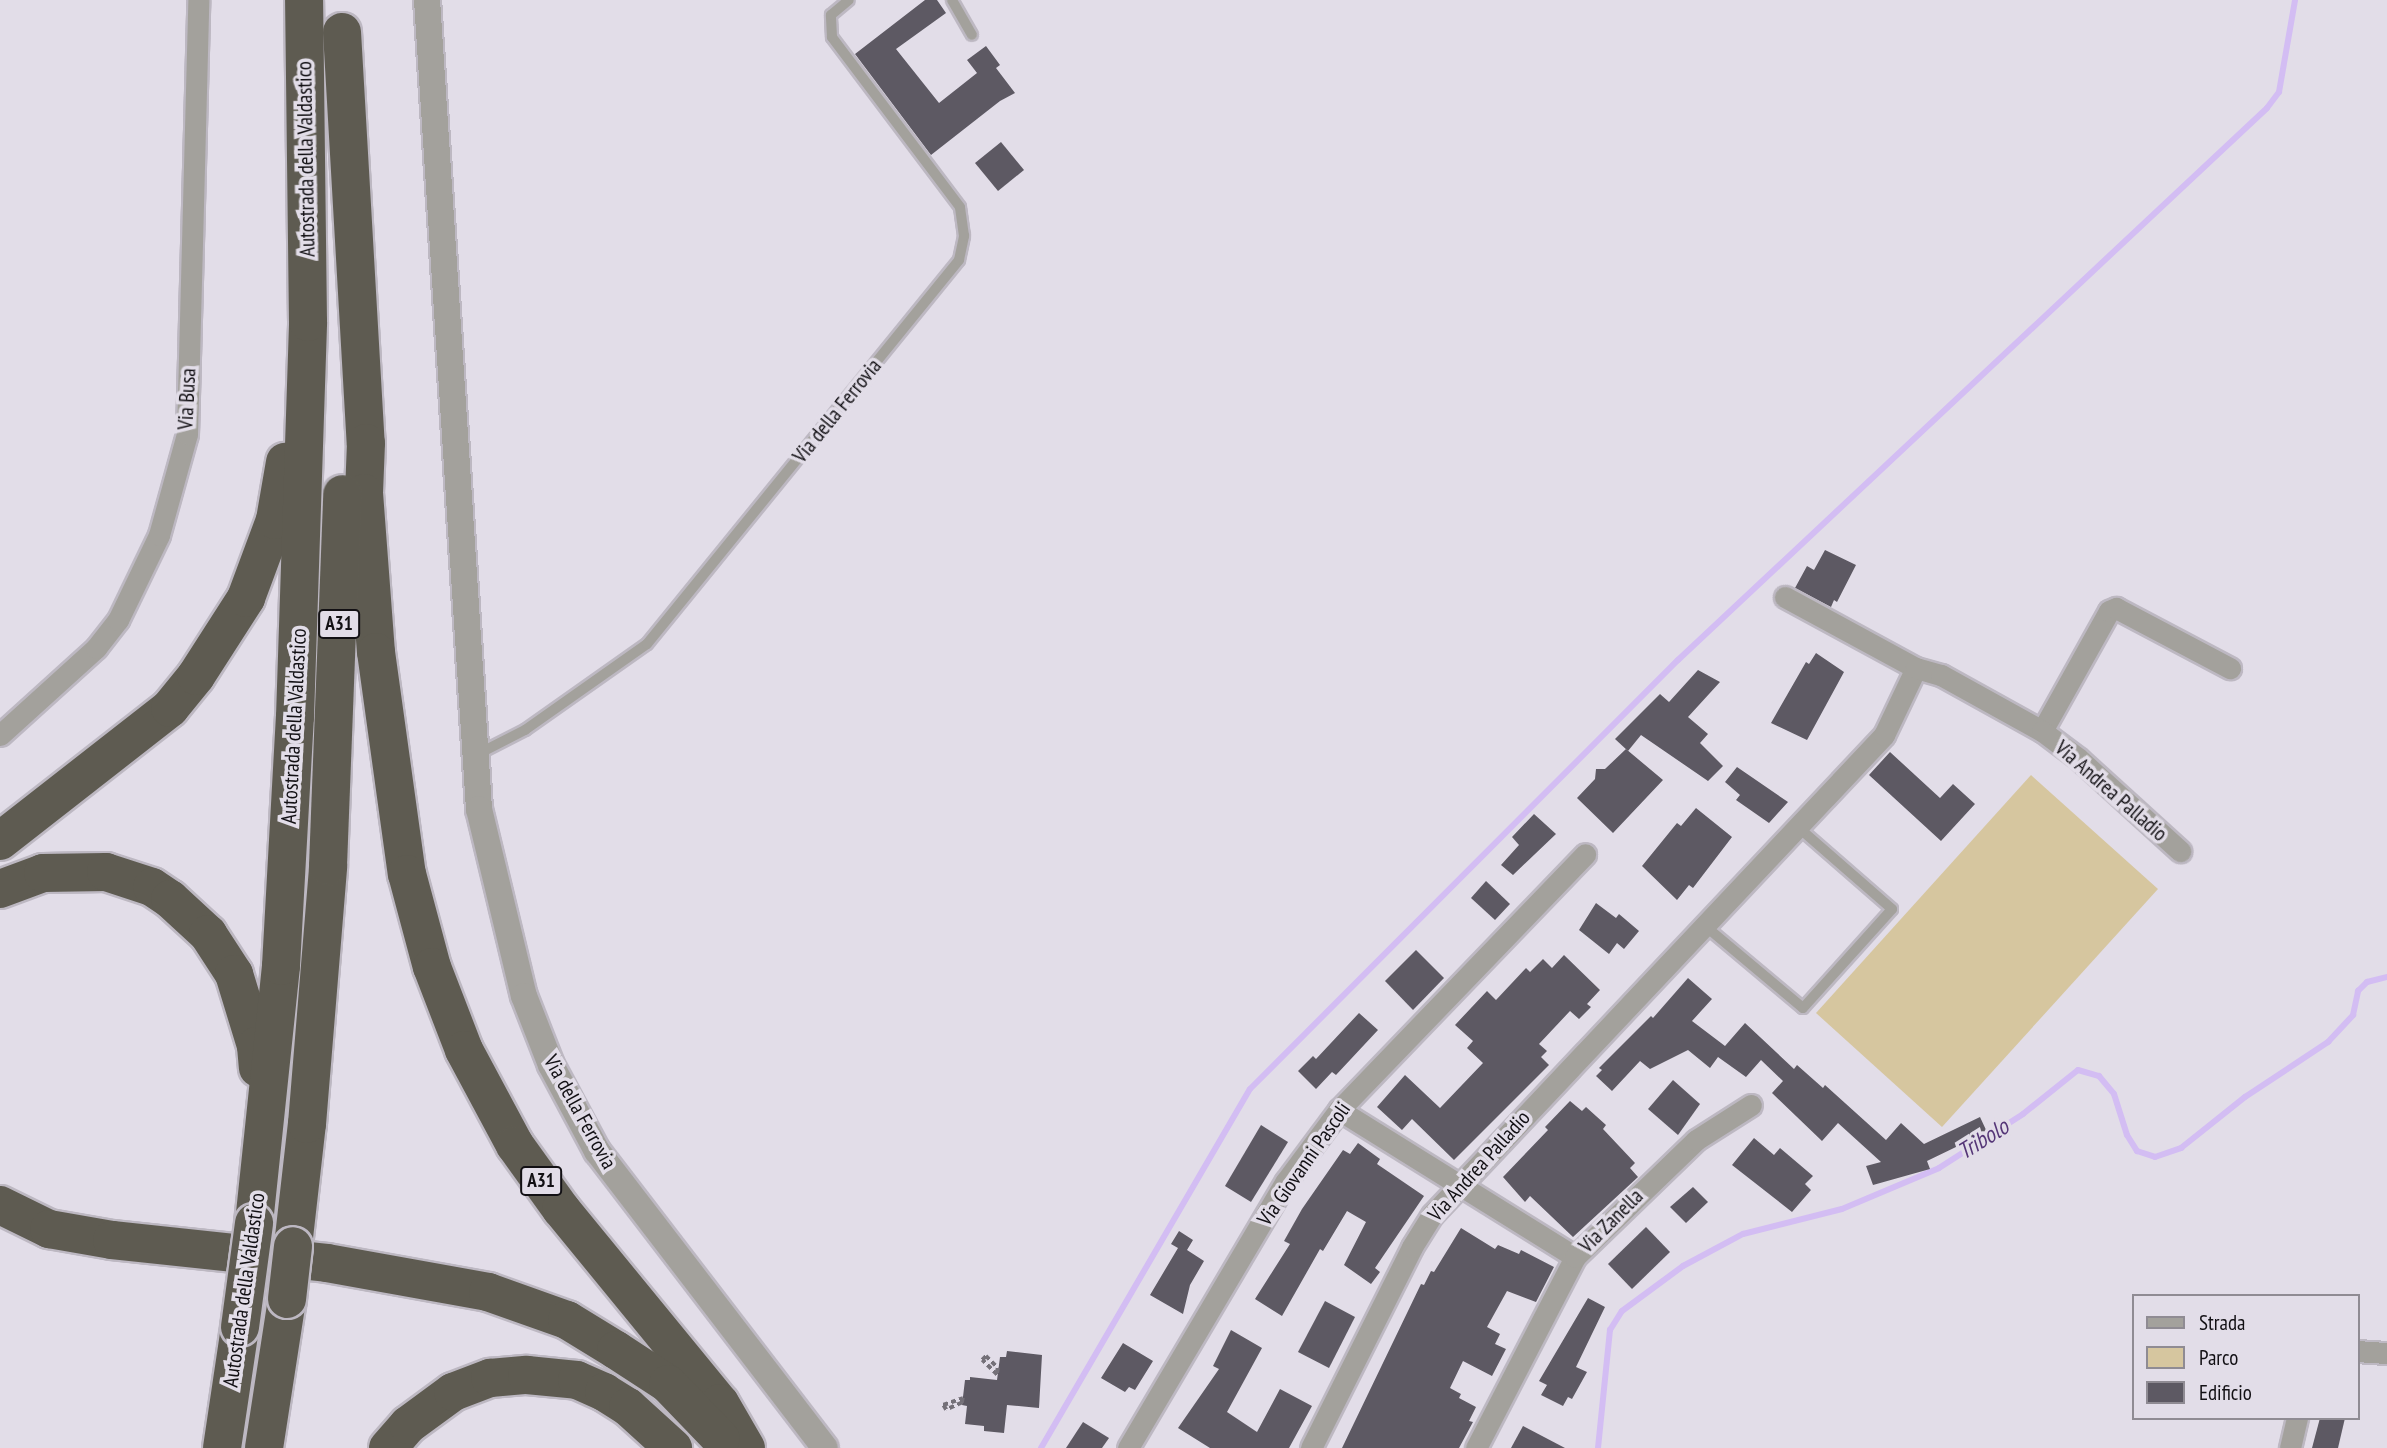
<!DOCTYPE html>
<style>
body{margin:0}
#map{position:relative;width:2387px;height:1448px;overflow:hidden;background:#e2dde8;font-family:"PT Sans Narrow",sans-serif}
div>[style]{position:absolute}
.green>*{inset:0;background:#d6c69f}
.stream>*{height:6px;margin:-3px;padding:0 3px;transform-origin:3px;border-radius:3px;background:#d3bdf3}
.building>*{inset:0;background:#5d5963}
.path>*{height:3.5px;margin-top:-1.75px;transform-origin:0;background:repeating-linear-gradient(90deg,#747078 0 5px,transparent 0 8.5px)}
.roads{filter:drop-shadow(2px 0 #bdb8c2) drop-shadow(-2px 0 #bdb8c2) drop-shadow(0 2px #bdb8c2) drop-shadow(0 -2px #bdb8c2)}
.service>*{height:10px;margin:-5px;padding:0 5px;transform-origin:5px;border-radius:5px;background:#a3a19c}
.minor>*{height:21px;margin:-10.5px;padding:0 10.5px;transform-origin:10.5px;border-radius:10.5px;background:#a3a19c}
.tertiary>*{height:26px;margin:-13px;padding:0 13px;transform-origin:13px;border-radius:13px;background:#a3a19c}
.motorway>*{height:38px;margin:-19px;padding:0 19px;transform-origin:19px;border-radius:19px;background:#5e5b51}
.bridges{filter:drop-shadow(2px 0 #bdb8c2) drop-shadow(-2px 0 #bdb8c2) drop-shadow(0 2px #bdb8c2) drop-shadow(0 -2px #bdb8c2)}
.motorway-bridge>*{height:38px;margin:-19px;padding:0 19px;transform-origin:19px;border-radius:19px;background:#5e5b51}
span{translate:-50% -50%;white-space:nowrap;text-align:center;line-height:1.15;-webkit-text-stroke:7px #e2dde8;paint-order:stroke}
.shield-label span{padding:2px 5px;background:#e2dde8;border:2px solid;border-radius:5px;-webkit-text-stroke-width:0}
.shield-label{font-size:19px;color:#121014;font-weight:700}
.street-label{font-size:21px;color:#121014}
.water-label{font-size:23px;color:#553677;font-style:italic}
.legend{position:absolute;left:2132px;top:1294px;width:228px;height:126px;box-sizing:border-box;background:#e2dde8;border:2px solid #8f8b93;margin:0;padding:9px 12px;list-style:none;font-size:21px;color:#121014}
.legend li{display:flex;align-items:center;gap:14px;height:35px}
.legend b{width:35px;border:2px solid #8f8b93}
</style>
<div id="map">
<div class="green">
<i style="clip-path:polygon(2031px 775px,2158px 889px,1942px 1127px,1816px 1013px)"></i>
</div>
<div class="stream">
<i style="left:1041px;top:1448px;width:415px;rotate:-59.8deg"></i>
<i style="left:1250px;top:1089px;width:606px;rotate:-45.07deg"></i>
<i style="left:1678px;top:660px;width:807px;rotate:-43.14deg"></i>
<i style="left:2267px;top:108px;width:20px;rotate:-53deg"></i>
<i style="left:2279px;top:92px;width:93px;rotate:-80.1deg"></i>
<i style="left:1598px;top:1448px;width:119px;rotate:-84.2deg"></i>
<i style="left:1610px;top:1330px;width:22px;rotate:-58deg"></i>
<i style="left:1622px;top:1311px;width:76px;rotate:-36.4deg"></i>
<i style="left:1683px;top:1266px;width:68px;rotate:-28.1deg"></i>
<i style="left:1743px;top:1234px;width:102px;rotate:-14.2deg"></i>
<i style="left:1842px;top:1209px;width:105px;rotate:-22.9deg"></i>
<i style="left:1939px;top:1168px;width:100px;rotate:-32.7deg"></i>
<i style="left:2023px;top:1114px;width:70px;rotate:-38.7deg"></i>
<i style="left:2078px;top:1070px;width:22px;rotate:16deg"></i>
<i style="left:2099px;top:1076px;width:23px;rotate:50deg"></i>
<i style="left:2114px;top:1094px;width:43px;rotate:72.4deg"></i>
<i style="left:2127px;top:1135px;width:19px;rotate:58deg"></i>
<i style="left:2137px;top:1151px;width:19px;rotate:18deg"></i>
<i style="left:2155px;top:1157px;width:28px;rotate:-19deg"></i>
<i style="left:2181px;top:1148px;width:82px;rotate:-38.6deg"></i>
<i style="left:2245px;top:1097px;width:100px;rotate:-33.5deg"></i>
<i style="left:2328px;top:1042px;width:37px;rotate:-47deg"></i>
<i style="left:2353px;top:1015px;width:25px;rotate:-78deg"></i>
<i style="left:2358px;top:991px;width:13px;rotate:-45deg"></i>
<i style="left:2367px;top:982px;width:21px;rotate:-14deg"></i>
</div>
<div class="building">
<i style="clip-path:polygon(925px 0,937px 0,946px 13px,896px 49px,939px 103px,977px 73px,967px 60px,986px 46px,1000px 65px,996px 68px,1015px 93px,1000px 101px,931px 155px,855px 54px)"></i>
<i style="clip-path:polygon(1001px 142px,1024px 170px,998px 191px,975px 163px)"></i>
<i style="clip-path:polygon(1825px 550px,1856px 565px,1837px 602px,1834px 600px,1831px 607px,1795px 588px,1807px 566px,1814px 570px)"></i>
<i style="clip-path:polygon(1816px 653px,1844px 672px,1807px 740px,1771px 723px,1806px 662px,1809px 664px)"></i>
<i style="clip-path:polygon(1698px 670px,1720px 682px,1688px 717px,1708px 734px,1700px 743px,1723px 766px,1708px 781px,1641px 735px,1628px 751px,1615px 739px,1660px 694px,1669px 702px)"></i>
<i style="clip-path:polygon(1626px 749px,1663px 780px,1613px 833px,1577px 798px,1595px 779px,1596px 769px,1605px 769px)"></i>
<i style="clip-path:polygon(1890px 752px,1940px 798px,1953px 784px,1975px 804px,1941px 841px,1869px 775px)"></i>
<i style="clip-path:polygon(1737px 767px,1788px 802px,1769px 823px,1736px 800px,1740px 795px,1725px 782px)"></i>
<i style="clip-path:polygon(1696px 808px,1732px 837px,1693px 888px,1689px 885px,1677px 900px,1642px 866px,1677px 823px,1681px 826px)"></i>
<i style="clip-path:polygon(1534px 814px,1556px 834px,1513px 875px,1501px 865px,1519px 845px,1512px 837px)"></i>
<i style="clip-path:polygon(1486px 881px,1510px 904px,1495px 920px,1471px 898px)"></i>
<i style="clip-path:polygon(1596px 903px,1616px 918px,1619px 914px,1639px 931px,1624px 949px,1617px 943px,1609px 954px,1579px 930px)"></i>
<i style="clip-path:polygon(1416px 950px,1444px 978px,1413px 1010px,1385px 981px)"></i>
<i style="clip-path:polygon(1564px 955px,1600px 990px,1587px 1004px,1591px 1007px,1579px 1019px,1570px 1011px,1539px 1044px,1547px 1051px,1541px 1057px,1549px 1065px,1454px 1160px,1412px 1119px,1402px 1130px,1377px 1107px,1405px 1075px,1440px 1108px,1483px 1063px,1467px 1048px,1473px 1041px,1455px 1025px,1487px 991px,1496px 1000px,1526px 968px,1530px 972px,1543px 959px,1552px 968px)"></i>
<i style="clip-path:polygon(1688px 978px,1712px 999px,1692px 1021px,1725px 1046px,1745px 1023px,1794px 1069px,1797px 1065px,1823px 1088px,1825px 1085px,1886px 1140px,1901px 1123px,1924px 1144px,1980px 1117px,1987px 1132px,1927px 1161px,1930px 1169px,1873px 1185px,1866px 1166px,1881px 1162px,1838px 1123px,1822px 1141px,1772px 1093px,1783px 1081px,1761px 1060px,1746px 1077px,1718px 1057px,1710px 1068px,1688px 1050px,1650px 1069px,1640px 1061px,1612px 1091px,1596px 1076px,1602px 1070px,1599px 1068px,1651px 1016px,1653px 1018px)"></i>
<i style="clip-path:polygon(1359px 1013px,1378px 1030px,1336px 1075px,1332px 1072px,1316px 1089px,1298px 1071px,1313px 1056px,1316px 1059px)"></i>
<i style="clip-path:polygon(1673px 1080px,1700px 1104px,1678px 1135px,1648px 1109px)"></i>
<i style="clip-path:polygon(1570px 1101px,1582px 1111px,1586px 1107px,1606px 1125px,1603px 1129px,1635px 1163px,1630px 1168px,1638px 1177px,1573px 1237px,1530px 1196px,1525px 1202px,1503px 1177px,1548px 1130px,1545px 1127px)"></i>
<i style="clip-path:polygon(1261px 1125px,1288px 1142px,1251px 1202px,1225px 1186px)"></i>
<i style="clip-path:polygon(1754px 1138px,1774px 1155px,1780px 1148px,1813px 1176px,1805px 1184px,1811px 1190px,1792px 1212px,1732px 1165px)"></i>
<i style="clip-path:polygon(1358px 1143px,1380px 1159px,1377px 1164px,1424px 1196px,1375px 1268px,1380px 1272px,1371px 1284px,1344px 1265px,1366px 1222px,1347px 1211px,1323px 1251px,1320px 1249px,1282px 1316px,1255px 1299px,1290px 1244px,1284px 1241px,1302px 1209px,1343px 1150px,1350px 1154px)"></i>
<i style="clip-path:polygon(1693px 1187px,1708px 1202px,1686px 1223px,1670px 1207px)"></i>
<i style="clip-path:polygon(1646px 1227px,1670px 1252px,1632px 1289px,1608px 1264px)"></i>
<i style="clip-path:polygon(1461px 1228px,1495px 1249px,1498px 1245px,1519px 1254px,1521px 1250px,1554px 1267px,1536px 1302px,1507px 1291px,1487px 1327px,1500px 1334px,1495px 1344px,1506px 1349px,1492px 1376px,1463px 1361px,1450px 1388px,1461px 1394px,1459px 1398px,1476px 1407px,1469px 1421px,1473px 1422px,1459px 1448px,1342px 1448px,1421px 1284px,1424px 1285px,1431px 1271px,1434px 1272px)"></i>
<i style="clip-path:polygon(1179px 1231px,1193px 1240px,1187px 1250px,1204px 1261px,1190px 1285px,1183px 1314px,1150px 1295px,1178px 1248px,1171px 1244px)"></i>
<i style="clip-path:polygon(1588px 1298px,1605px 1307px,1576px 1367px,1587px 1372px,1572px 1399px,1568px 1397px,1563px 1406px,1541px 1395px,1547px 1385px,1539px 1381px)"></i>
<i style="clip-path:polygon(1325px 1301px,1355px 1317px,1329px 1368px,1298px 1352px)"></i>
<i style="clip-path:polygon(1231px 1330px,1262px 1348px,1227px 1412px,1257px 1432px,1280px 1389px,1312px 1406px,1289px 1448px,1210px 1448px,1178px 1428px,1219px 1369px,1213px 1366px)"></i>
<i style="clip-path:polygon(1123px 1343px,1153px 1361px,1135px 1390px,1129px 1387px,1125px 1392px,1101px 1378px)"></i>
<i style="clip-path:polygon(1007px 1351px,1042px 1355px,1039px 1408px,1007px 1405px,1004px 1433px,984px 1431px,984px 1426px,965px 1424px,967px 1406px,962px 1405px,965px 1380px,970px 1380px,970px 1377px,997px 1380px,1000px 1357px,1006px 1357px)"></i>
<i style="clip-path:polygon(2320px 1418px,2345px 1418px,2338px 1448px,2312px 1448px)"></i>
<i style="clip-path:polygon(1083px 1422px,1109px 1438px,1102px 1448px,1066px 1448px)"></i>
<i style="clip-path:polygon(1523px 1426px,1565px 1448px,1511px 1448px)"></i>
</div>
<div class="path">
<i style="left:986px;top:1356px;width:17px;rotate:45deg"></i>
<i style="left:998px;top:1368px;width:7px;rotate:98deg"></i>
<i style="left:997px;top:1375px;width:21px;rotate:-135deg"></i>
<i style="left:982px;top:1360px;width:6px;rotate:-45deg"></i>
<i style="left:963px;top:1398px;width:5px;rotate:101deg"></i>
<i style="left:962px;top:1403px;width:17px;rotate:156deg"></i>
<i style="left:946px;top:1410px;width:6px;rotate:-121deg"></i>
<i style="left:943px;top:1405px;width:21px;rotate:-19deg"></i>
</div>
<div class="roads">
<div class="service">
<i style="left:952px;top:0;width:40px;rotate:60.3deg"></i>
<i style="left:478px;top:754px;width:53px;rotate:-27.1deg"></i>
<i style="left:525px;top:730px;width:149px;rotate:-35.2deg"></i>
<i style="left:647px;top:644px;width:495px;rotate:-50.9deg"></i>
<i style="left:959px;top:260px;width:25px;rotate:-78deg"></i>
<i style="left:964px;top:236px;width:29px;rotate:-98deg"></i>
<i style="left:960px;top:207px;width:213px;rotate:-127deg"></i>
<i style="left:832px;top:37px;width:22px;rotate:-93deg"></i>
<i style="left:831px;top:15px;width:23px;rotate:-40deg"></i>
<i style="left:1704px;top:925px;width:129px;rotate:40deg"></i>
<i style="left:1803px;top:1008px;width:133px;rotate:-48deg"></i>
<i style="left:1892px;top:909px;width:126px;rotate:-138.9deg"></i>
</div>
<div class="minor">
<i style="left:1785px;top:597px;width:149px;rotate:28.5deg"></i>
<i style="left:2042px;top:731px;width:137px;rotate:-60.8deg"></i>
<i style="left:2109px;top:611px;width:8px;rotate:-23deg"></i>
<i style="left:2116px;top:608px;width:129px;rotate:27.8deg"></i>
<i style="left:0;top:735px;width:130px;rotate:-42.2deg"></i>
<i style="left:96px;top:648px;width:36px;rotate:-52deg"></i>
<i style="left:118px;top:620px;width:94px;rotate:-64.2deg"></i>
<i style="left:159px;top:535px;width:105px;rotate:-74.5deg"></i>
<i style="left:187px;top:434px;width:434px;rotate:-88.5deg"></i>
<i style="left:1339px;top:1110px;width:278px;rotate:31.9deg"></i>
<i style="left:2357px;top:1351px;width:30px;rotate:4deg"></i>
<i style="left:1128px;top:1448px;width:310px;rotate:-59.4deg"></i>
<i style="left:1286px;top:1181px;width:89px;rotate:-53.3deg"></i>
<i style="left:1339px;top:1110px;width:355px;rotate:-46.1deg"></i>
<i style="left:1311px;top:1448px;width:225px;rotate:-63.3deg"></i>
<i style="left:1412px;top:1247px;width:39px;rotate:-58deg"></i>
<i style="left:1433px;top:1214px;width:658px;rotate:-46.72deg"></i>
<i style="left:1884px;top:735px;width:74px;rotate:-64.5deg"></i>
<i style="left:1916px;top:668px;width:26px;rotate:16deg"></i>
<i style="left:1941px;top:675px;width:115px;rotate:29deg"></i>
<i style="left:2042px;top:731px;width:46px;rotate:37.1deg"></i>
<i style="left:2079px;top:759px;width:137px;rotate:42.3deg"></i>
<i style="left:1476px;top:1448px;width:215px;rotate:-62.6deg"></i>
<i style="left:1575px;top:1257px;width:168px;rotate:-44deg"></i>
<i style="left:1696px;top:1140px;width:65px;rotate:-32.5deg"></i>
<i style="left:2290px;top:1448px;width:31px;rotate:-77deg"></i>
</div>
<div class="tertiary">
<i style="left:427px;top:0;width:811px;rotate:86.32deg"></i>
<i style="left:479px;top:809px;width:192px;rotate:76.5deg"></i>
<i style="left:524px;top:996px;width:74px;rotate:68.6deg"></i>
<i style="left:551px;top:1065px;width:98px;rotate:61.9deg"></i>
<i style="left:597px;top:1151px;width:374px;rotate:52.5deg"></i>
</div>
<div class="motorway">
<i style="left:342px;top:32px;width:412px;rotate:86.7deg"></i>
<i style="left:366px;top:443px;width:50px;rotate:92.3deg"></i>
<i style="left:364px;top:493px;width:159px;rotate:85.7deg"></i>
<i style="left:376px;top:652px;width:224px;rotate:82.1deg"></i>
<i style="left:407px;top:874px;width:96px;rotate:75deg"></i>
<i style="left:432px;top:967px;width:89px;rotate:68.9deg"></i>
<i style="left:464px;top:1050px;width:108px;rotate:61.8deg"></i>
<i style="left:515px;top:1145px;width:79px;rotate:54.3deg"></i>
<i style="left:561px;top:1209px;width:251px;rotate:50.7deg"></i>
<i style="left:720px;top:1403px;width:52px;rotate:60deg"></i>
<i style="left:0;top:841px;width:216px;rotate:-38deg"></i>
<i style="left:170px;top:708px;width:41px;rotate:-50.9deg"></i>
<i style="left:196px;top:676px;width:93px;rotate:-57.3deg"></i>
<i style="left:246px;top:598px;width:83px;rotate:-69.6deg"></i>
<i style="left:275px;top:520px;width:59px;rotate:-80.2deg"></i>
<i style="left:0;top:889px;width:46px;rotate:-20.4deg"></i>
<i style="left:43px;top:873px;width:63px;rotate:-0.9deg"></i>
<i style="left:106px;top:872px;width:48px;rotate:18.1deg"></i>
<i style="left:152px;top:887px;width:22px;rotate:34deg"></i>
<i style="left:170px;top:899px;width:52px;rotate:42.6deg"></i>
<i style="left:208px;top:934px;width:48px;rotate:57deg"></i>
<i style="left:234px;top:974px;width:75px;rotate:73deg"></i>
<i style="left:256px;top:1046px;width:22px;rotate:85deg"></i>
<i style="left:0;top:1205px;width:55px;rotate:26.1deg"></i>
<i style="left:49px;top:1229px;width:64px;rotate:9.9deg"></i>
<i style="left:112px;top:1240px;width:216px;rotate:6.1deg"></i>
<i style="left:327px;top:1263px;width:164px;rotate:10.2deg"></i>
<i style="left:488px;top:1292px;width:84px;rotate:19.5deg"></i>
<i style="left:567px;top:1320px;width:57px;rotate:31.5deg"></i>
<i style="left:616px;top:1350px;width:62px;rotate:33.2deg"></i>
<i style="left:668px;top:1384px;width:76px;rotate:46.1deg"></i>
<i style="left:254px;top:1223px;width:258px;rotate:-84deg"></i>
<i style="left:281px;top:966px;width:249px;rotate:-86.8deg"></i>
<i style="left:295px;top:717px;width:395px;rotate:-88.1deg"></i>
<i style="left:308px;top:322px;width:322px;rotate:-90.7deg"></i>
<i style="left:293px;top:1246px;width:123px;rotate:-83.5deg"></i>
<i style="left:307px;top:1124px;width:259px;rotate:-85.3deg"></i>
<i style="left:328px;top:866px;width:372px;rotate:-87.8deg"></i>
<i style="left:222px;top:1448px;width:122px;rotate:-81.5deg"></i>
<i style="left:264px;top:1448px;width:151px;rotate:-81.2deg"></i>
<i style="left:388px;top:1448px;width:30px;rotate:-49deg"></i>
<i style="left:408px;top:1425px;width:56px;rotate:-36.3deg"></i>
<i style="left:453px;top:1392px;width:40px;rotate:-21deg"></i>
<i style="left:490px;top:1378px;width:37px;rotate:-5deg"></i>
<i style="left:527px;top:1375px;width:50px;rotate:5.7deg"></i>
<i style="left:577px;top:1380px;width:30px;rotate:24deg"></i>
<i style="left:604px;top:1392px;width:28px;rotate:32deg"></i>
<i style="left:628px;top:1407px;width:61px;rotate:42.3deg"></i>
</div>
</div>
<div class="bridges">
<div class="motorway-bridge">
<i style="left:287px;top:1299px;width:53px;rotate:-83.5deg"></i>
<i style="left:240px;top:1327px;width:105px;rotate:-82.3deg"></i>
</div>
</div>
<div class="shield-label">
<span style="left:339px;top:624px">A31</span>
<span style="left:541px;top:1181px">A31</span>
</div>
<div class="street-label">
<span style="left:306px;top:159px;rotate:-91deg">Autostrada della Valdastico</span>
<span style="left:187px;top:399px;rotate:-87deg">Via Busa</span>
<span style="left:837px;top:411px;rotate:-51deg">Via della Ferrovia</span>
<span style="left:294px;top:726px;rotate:-87deg">Autostrada della Valdastico</span>
<span style="left:2111px;top:791px;rotate:41deg">Via Andrea Palladio</span>
<span style="left:580px;top:1112px;rotate:61deg">Via della Ferrovia</span>
<span style="left:1304px;top:1164px;rotate:-55deg">Via Giovanni Pascoli</span>
<span style="left:1479px;top:1166px;rotate:-48deg">Via Andrea Palladio</span>
<span style="left:1611px;top:1221px;rotate:-45deg">Via Zanella</span>
<span style="left:244px;top:1290px;rotate:-82deg">Autostrada della Valdastico</span>
</div>
<div class="water-label">
<span style="left:1983px;top:1139px;rotate:-32deg">Tribolo</span>
</div>
<ul class="legend">
<li><b style="height:9px;background:#a3a19c"></b>Strada</li>
<li><b style="height:19px;background:#d6c69f"></b>Parco</li>
<li><b style="height:19px;background:#5d5963"></b>Edificio</li>
</ul>
</div>
